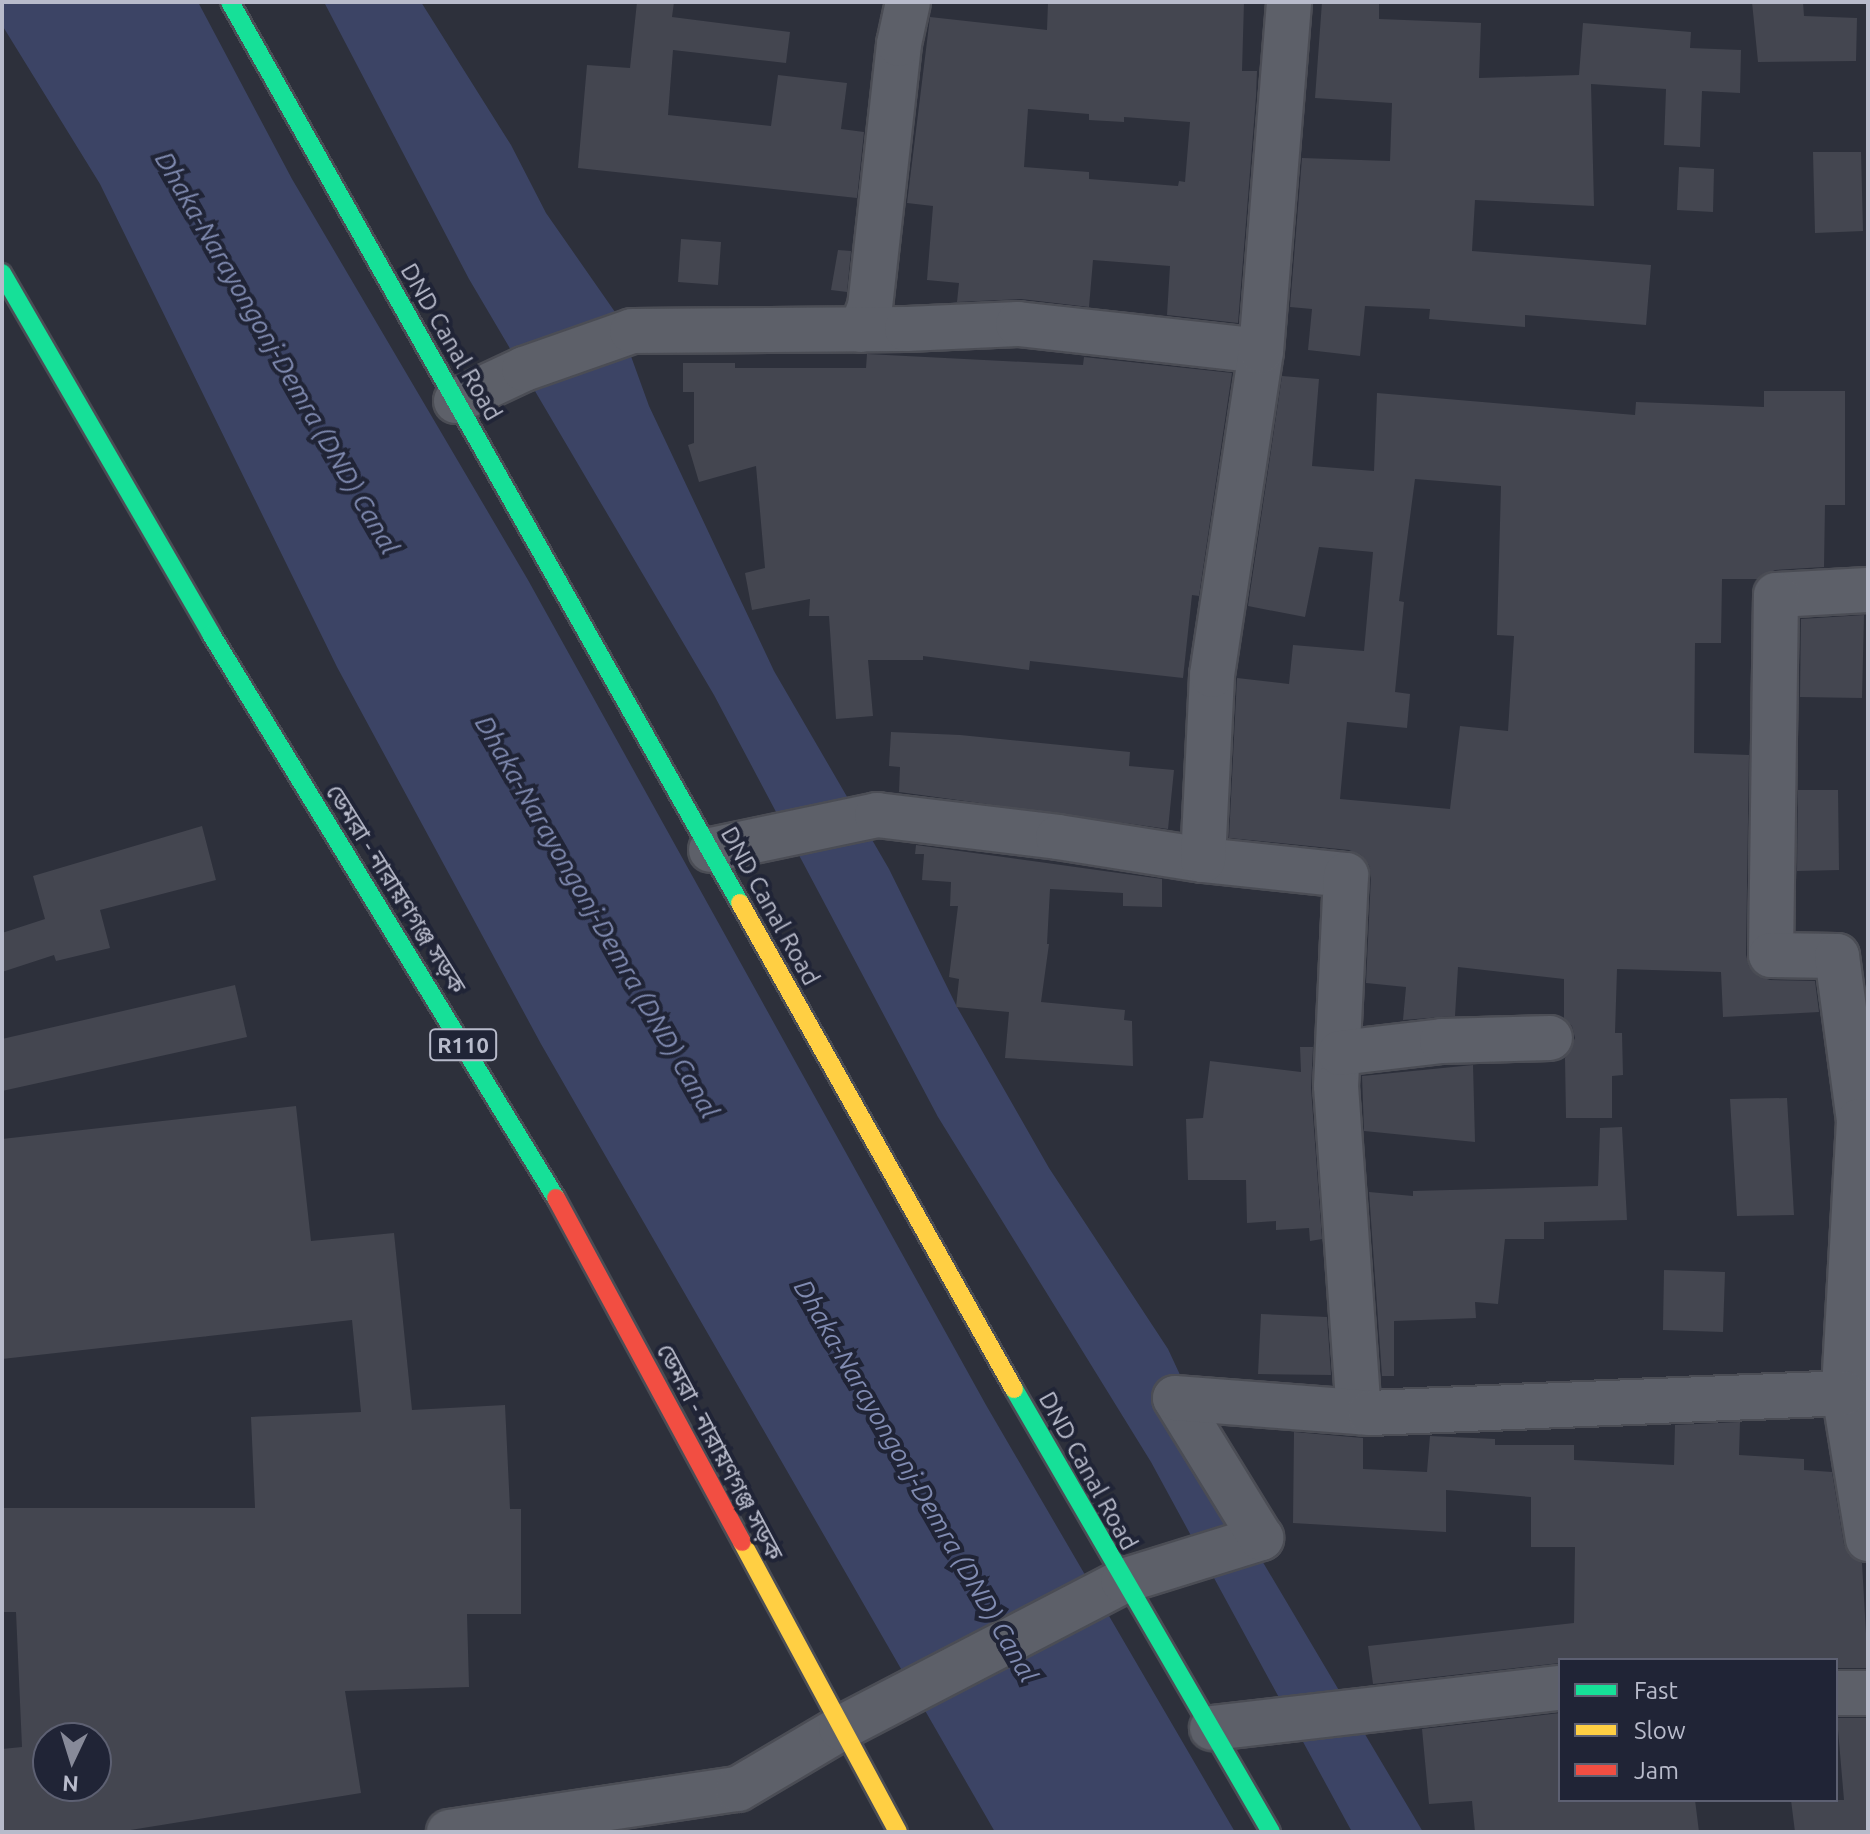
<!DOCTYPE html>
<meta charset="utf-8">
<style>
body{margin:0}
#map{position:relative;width:1870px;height:1834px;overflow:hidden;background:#2d303b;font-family:Ubuntu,"Noto Sans Bengali",sans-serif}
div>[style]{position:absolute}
.water>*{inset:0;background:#3c4465}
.building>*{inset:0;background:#444650}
.roads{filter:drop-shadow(2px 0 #4b4d55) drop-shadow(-2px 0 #4b4d55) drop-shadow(0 2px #4b4d55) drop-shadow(0 -2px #4b4d55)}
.street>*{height:44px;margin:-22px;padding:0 22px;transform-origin:22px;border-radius:22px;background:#5d6069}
.fast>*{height:18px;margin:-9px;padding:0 9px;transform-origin:9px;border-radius:9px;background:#16e098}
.slow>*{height:18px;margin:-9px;padding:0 9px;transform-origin:9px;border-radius:9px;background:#ffcf43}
.jam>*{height:18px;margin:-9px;padding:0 9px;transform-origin:9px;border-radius:9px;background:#f24e42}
span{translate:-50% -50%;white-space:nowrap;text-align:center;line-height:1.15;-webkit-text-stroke:8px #202436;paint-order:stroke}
.shield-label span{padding:2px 6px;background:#202436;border:2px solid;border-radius:6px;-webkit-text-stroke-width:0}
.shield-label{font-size:22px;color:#b8bbcb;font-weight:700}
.street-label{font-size:24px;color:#b8bbcb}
.water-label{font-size:26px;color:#808bb1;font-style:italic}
.frame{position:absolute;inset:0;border:4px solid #b8bbcb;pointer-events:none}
.legend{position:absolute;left:1558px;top:1658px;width:280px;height:144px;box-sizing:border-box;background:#202436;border:2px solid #5d6072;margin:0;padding:10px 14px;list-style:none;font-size:24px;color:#b8bbcb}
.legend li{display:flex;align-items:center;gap:16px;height:40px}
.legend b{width:40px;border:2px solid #5d6072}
.north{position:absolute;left:32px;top:1722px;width:80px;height:80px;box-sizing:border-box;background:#202436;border:2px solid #5d6072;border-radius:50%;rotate:184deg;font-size:22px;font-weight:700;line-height:32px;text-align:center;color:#b8bbcb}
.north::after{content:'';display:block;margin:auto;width:28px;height:36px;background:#878a99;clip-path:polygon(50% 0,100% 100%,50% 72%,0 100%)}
</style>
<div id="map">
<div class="water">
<i style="clip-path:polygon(2px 2px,198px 2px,292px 179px,528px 580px,986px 1405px,1235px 1832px,995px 1832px,541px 1044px,337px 667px,100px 184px,2px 25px)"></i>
<i style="clip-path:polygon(324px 2px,421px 2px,511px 145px,546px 213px,615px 312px,649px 406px,774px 671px,889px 869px,957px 1007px,1049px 1168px,1168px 1349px,1201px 1420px,1229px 1505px,1423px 1832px,1352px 1832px,1151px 1462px,938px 1117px,714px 695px,469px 279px)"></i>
</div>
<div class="building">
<i style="clip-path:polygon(637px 2px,674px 2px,672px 17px,790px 32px,786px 63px,673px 50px,668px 115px,771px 126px,778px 75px,847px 83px,841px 129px,864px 132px,857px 198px,578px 168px,587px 65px,630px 68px)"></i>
<i style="clip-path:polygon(evenodd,1048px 2px,1244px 2px,1242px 71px,1257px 71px,1256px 97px,1238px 323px,1167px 315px,1170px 266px,1093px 260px,1089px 307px,1021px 299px,957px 302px,959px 283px,927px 280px,933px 206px,907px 203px,930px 17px,1047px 30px,1048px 2px,1028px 109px,1089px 114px,1089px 120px,1124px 122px,1124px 117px,1190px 122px,1185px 182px,1179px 181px,1178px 186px,1089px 179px,1089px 172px,1024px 167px,1028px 109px)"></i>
<i style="clip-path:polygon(1322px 2px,1379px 2px,1379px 19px,1481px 23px,1479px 78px,1579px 75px,1583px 23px,1691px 32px,1690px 48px,1741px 50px,1740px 93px,1702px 91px,1700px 147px,1664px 145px,1666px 89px,1591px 84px,1594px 206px,1475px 200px,1472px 251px,1651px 265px,1646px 325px,1525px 315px,1525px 327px,1429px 319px,1430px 309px,1365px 306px,1360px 356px,1308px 350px,1312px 309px,1290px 307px,1302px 158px,1390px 161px,1392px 103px,1315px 98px)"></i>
<i style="clip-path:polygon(1752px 2px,1803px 2px,1804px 16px,1857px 18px,1856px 61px,1758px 62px)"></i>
<i style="clip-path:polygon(1813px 152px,1861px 152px,1863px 231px,1815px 233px)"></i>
<i style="clip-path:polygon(1679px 167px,1714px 169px,1713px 212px,1677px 210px)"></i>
<i style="clip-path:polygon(681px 239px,721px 242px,718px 285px,678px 282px)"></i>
<i style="clip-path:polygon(838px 250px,851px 251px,847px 292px,831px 290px)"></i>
<i style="clip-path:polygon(867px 354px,1083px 365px,1084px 357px,1232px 373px,1199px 596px,1192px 595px,1183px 678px,1030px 661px,1029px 670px,923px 656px,923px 660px,868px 660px,873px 716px,836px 719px,829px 616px,809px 616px,810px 599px,752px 610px,745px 573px,765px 568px,756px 466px,699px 482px,688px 445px,694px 443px,694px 392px,683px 392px,683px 363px,735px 363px,735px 368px,866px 368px)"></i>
<i style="clip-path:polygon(evenodd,1282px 376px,1319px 379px,1312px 466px,1374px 471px,1377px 393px,1635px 415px,1636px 402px,1764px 407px,1764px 391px,1845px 391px,1845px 505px,1825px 505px,1824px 567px,1775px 570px,1758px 579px,1722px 579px,1721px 643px,1695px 643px,1694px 753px,1749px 755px,1746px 955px,1749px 966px,1758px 976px,1770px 980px,1815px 981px,1819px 1012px,1723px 1017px,1721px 972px,1617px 969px,1615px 1033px,1622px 1033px,1623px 1075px,1612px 1076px,1612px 1118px,1566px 1118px,1565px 1058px,1575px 1038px,1572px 1026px,1564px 1018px,1564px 979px,1458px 967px,1455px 1016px,1403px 1020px,1406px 987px,1366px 983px,1371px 876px,1369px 865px,1361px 855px,1349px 850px,1229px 838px,1237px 678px,1289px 684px,1293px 645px,1364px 651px,1373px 552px,1319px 547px,1305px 617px,1248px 606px,1282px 376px,1415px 479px,1501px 486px,1497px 635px,1514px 636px,1508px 731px,1460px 726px,1450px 809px,1340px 799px,1347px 722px,1407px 728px,1410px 694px,1395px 692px,1404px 602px,1399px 601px,1415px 479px)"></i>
<i style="clip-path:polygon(1864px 615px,1862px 698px,1800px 697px,1801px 619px)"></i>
<i style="clip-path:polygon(891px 732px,960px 735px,1130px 752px,1129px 766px,1174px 770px,1168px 829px,899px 792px,900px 767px,889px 766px)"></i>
<i style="clip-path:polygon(1798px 790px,1838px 790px,1839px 870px,1797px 871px)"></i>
<i style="clip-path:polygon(202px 826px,216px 880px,100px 910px,110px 948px,56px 961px,54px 955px,2px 972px,2px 933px,45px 919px,33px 876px)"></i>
<i style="clip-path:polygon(916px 845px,1162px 879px,1162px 907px,1123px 906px,1123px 893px,1050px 889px,1047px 944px,1049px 944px,1041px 1002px,1125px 1010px,1124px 1020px,1132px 1021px,1133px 1066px,1005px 1058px,1009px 1012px,956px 1007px,959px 979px,949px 977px,958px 906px,950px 906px,951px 882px,922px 880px,924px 854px,915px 854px)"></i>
<i style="clip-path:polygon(235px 985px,247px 1037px,2px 1091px,2px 1039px)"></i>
<i style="clip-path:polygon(1300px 1047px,1313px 1047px,1311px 1088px,1322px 1239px,1310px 1241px,1309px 1228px,1276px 1230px,1276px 1221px,1247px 1223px,1246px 1180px,1188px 1180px,1186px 1119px,1203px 1118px,1210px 1061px,1301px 1072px)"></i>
<i style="clip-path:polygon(1473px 1065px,1475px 1142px,1364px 1131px,1362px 1076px)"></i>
<i style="clip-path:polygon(1787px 1098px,1794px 1215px,1737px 1216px,1730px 1099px)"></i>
<i style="clip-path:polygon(evenodd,296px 1106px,311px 1241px,394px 1233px,412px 1410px,505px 1405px,510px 1509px,521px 1509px,521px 1614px,467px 1614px,469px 1687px,345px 1691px,361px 1793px,118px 1832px,2px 1832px,2px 1749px,22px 1747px,16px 1612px,2px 1612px,2px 1508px,255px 1508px,251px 1417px,361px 1412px,352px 1320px,2px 1359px,2px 1139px,296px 1106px,48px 1738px,96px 1738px,96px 1786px,48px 1786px,48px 1738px)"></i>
<i style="clip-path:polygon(1622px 1127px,1627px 1220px,1544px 1222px,1544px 1239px,1505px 1239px,1498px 1304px,1475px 1302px,1476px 1318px,1394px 1321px,1394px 1376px,1382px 1376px,1369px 1192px,1413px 1196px,1413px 1191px,1598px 1186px,1600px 1128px)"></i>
<i style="clip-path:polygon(1664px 1270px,1725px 1272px,1723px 1332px,1663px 1330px)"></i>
<i style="clip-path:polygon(1261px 1314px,1327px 1317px,1331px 1375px,1258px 1374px)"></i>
<i style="clip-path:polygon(1740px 1422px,1739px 1455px,1804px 1459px,1804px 1470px,1832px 1472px,1844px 1544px,1849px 1555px,1862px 1563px,1868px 1668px,1836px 1668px,1836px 1660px,1560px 1660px,1560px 1663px,1373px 1684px,1368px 1646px,1574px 1623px,1575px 1547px,1531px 1547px,1531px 1497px,1446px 1490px,1446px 1532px,1293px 1523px,1294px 1432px,1363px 1438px,1363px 1469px,1427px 1472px,1430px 1436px,1495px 1439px,1495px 1445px,1574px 1445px,1574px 1460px,1674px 1465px,1675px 1425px)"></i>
<i style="clip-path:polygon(1560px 1713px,1560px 1800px,1695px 1800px,1699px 1832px,1475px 1832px,1472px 1801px,1429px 1804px,1422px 1729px)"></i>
<i style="clip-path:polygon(1837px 1718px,1868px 1718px,1868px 1832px,1795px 1832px,1791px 1800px,1844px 1800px)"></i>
</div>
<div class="roads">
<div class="street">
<i style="left:861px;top:330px;width:25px;rotate:-69deg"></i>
<i style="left:870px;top:307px;width:265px;rotate:-83.7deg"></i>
<i style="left:899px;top:44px;width:43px;rotate:-77.9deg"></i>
<i style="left:456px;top:401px;width:75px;rotate:-25.2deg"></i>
<i style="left:524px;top:369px;width:114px;rotate:-19.4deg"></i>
<i style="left:632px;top:331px;width:275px;rotate:-0.4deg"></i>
<i style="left:907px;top:329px;width:111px;rotate:-2.6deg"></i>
<i style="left:1018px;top:324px;width:244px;rotate:6.3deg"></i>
<i style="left:1868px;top:590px;width:92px;rotate:176.9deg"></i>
<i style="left:1776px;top:595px;width:360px;rotate:90.8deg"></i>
<i style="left:1771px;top:955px;width:66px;rotate:0.9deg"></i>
<i style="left:1837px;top:956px;width:166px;rotate:82.4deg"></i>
<i style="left:1859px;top:1121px;width:272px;rotate:93.2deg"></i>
<i style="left:1844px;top:1393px;width:148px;rotate:80.7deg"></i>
<i style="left:711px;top:850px;width:170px;rotate:-11.9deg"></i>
<i style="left:877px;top:815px;width:182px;rotate:6.9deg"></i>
<i style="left:1058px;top:837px;width:147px;rotate:9deg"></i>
<i style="left:1203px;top:860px;width:144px;rotate:6deg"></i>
<i style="left:1346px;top:875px;width:211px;rotate:92.7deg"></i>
<i style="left:1336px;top:1086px;width:327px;rotate:86deg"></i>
<i style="left:1203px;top:860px;width:185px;rotate:-87.2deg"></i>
<i style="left:1212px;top:675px;width:328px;rotate:-81.4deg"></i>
<i style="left:1261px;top:351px;width:350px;rotate:-85.4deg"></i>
<i style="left:1340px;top:1053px;width:103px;rotate:-6.7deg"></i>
<i style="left:1442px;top:1041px;width:108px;rotate:-1.6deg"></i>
<i style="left:1836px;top:1693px;width:32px"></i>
<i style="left:1212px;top:1728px;width:350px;rotate:-6.6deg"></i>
<i style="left:449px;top:1832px;width:292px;rotate:-8.5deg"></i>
<i style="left:738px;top:1789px;width:120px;rotate:-30.6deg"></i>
<i style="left:841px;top:1728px;width:318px;rotate:-27.5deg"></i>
<i style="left:1123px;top:1581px;width:145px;rotate:-17.3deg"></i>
<i style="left:1261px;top:1538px;width:164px;rotate:-121.6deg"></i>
<i style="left:1175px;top:1398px;width:196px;rotate:4.4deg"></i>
<i style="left:1370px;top:1413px;width:474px;rotate:-2.4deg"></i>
</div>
<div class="fast">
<i style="left:230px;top:2px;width:1035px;rotate:60.49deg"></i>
<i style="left:2px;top:273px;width:417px;rotate:59.9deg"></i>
<i style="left:211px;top:634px;width:661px;rotate:58.55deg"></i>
<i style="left:1014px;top:1389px;width:512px;rotate:59.88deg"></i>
</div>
<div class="slow">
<i style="left:740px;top:903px;width:558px;rotate:60.59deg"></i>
<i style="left:742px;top:1542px;width:329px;rotate:61.7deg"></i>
</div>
<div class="jam">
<i style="left:556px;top:1198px;width:391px;rotate:61.6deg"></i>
</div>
</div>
<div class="shield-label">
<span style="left:463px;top:1045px">R110</span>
</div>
<div class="street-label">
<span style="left:451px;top:342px;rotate:60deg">DND Canal Road</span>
<span style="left:396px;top:889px;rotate:58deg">ডেমরা - নারায়ণগঞ্জ সড়ক</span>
<span style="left:770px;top:906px;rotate:61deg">DND Canal Road</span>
<span style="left:720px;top:1452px;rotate:62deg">ডেমরা - নারায়ণগঞ্জ সড়ক</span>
<span style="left:1088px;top:1471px;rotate:61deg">DND Canal Road</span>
</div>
<div class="water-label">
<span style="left:277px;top:353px;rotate:60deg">Dhaka-Narayongonj-Demra (DND) Canal</span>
<span style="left:597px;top:917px;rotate:60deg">Dhaka-Narayongonj-Demra (DND) Canal</span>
<span style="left:916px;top:1481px;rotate:60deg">Dhaka-Narayongonj-Demra (DND) Canal</span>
</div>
<div class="frame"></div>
<ul class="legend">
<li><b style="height:10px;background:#16e098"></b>Fast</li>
<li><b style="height:10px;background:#ffcf43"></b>Slow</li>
<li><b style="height:10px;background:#f24e42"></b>Jam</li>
</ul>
<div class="north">N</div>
</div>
